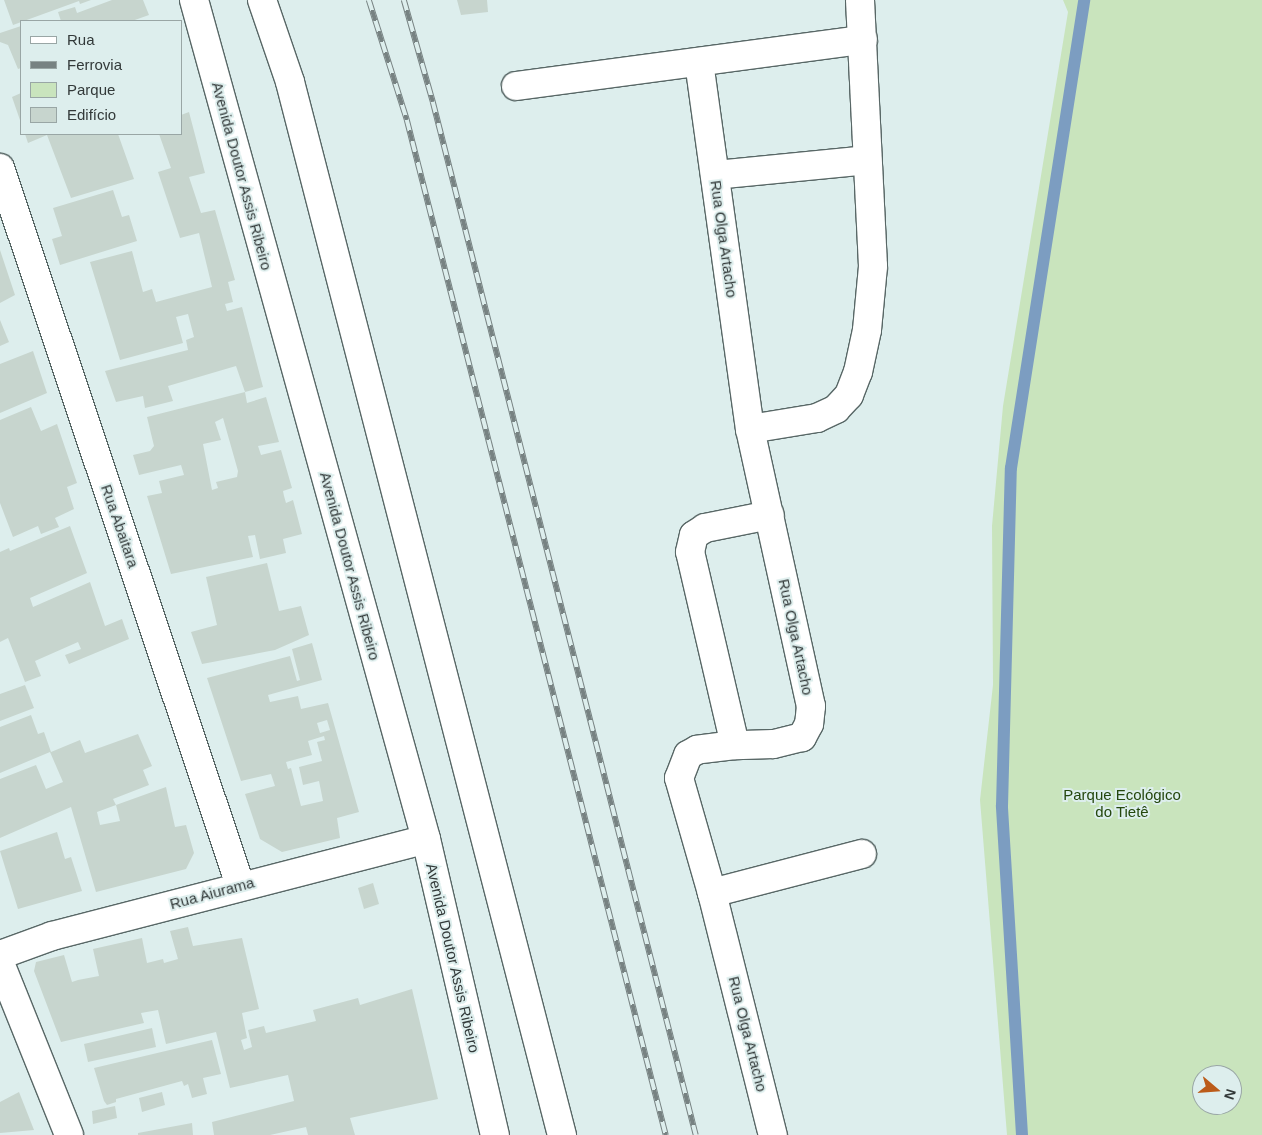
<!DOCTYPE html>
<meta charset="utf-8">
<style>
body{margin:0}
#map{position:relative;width:1262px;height:1135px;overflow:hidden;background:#ddeeed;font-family:Helvetica,sans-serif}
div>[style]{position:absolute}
.green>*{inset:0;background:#c9e4bd}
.stream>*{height:12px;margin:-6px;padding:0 6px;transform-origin:6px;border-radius:6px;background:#7c9dc1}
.building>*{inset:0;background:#c7d5ce}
.roads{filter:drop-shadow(1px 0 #586766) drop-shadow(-1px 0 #586766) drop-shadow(0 1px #586766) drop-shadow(0 -1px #586766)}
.minor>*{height:28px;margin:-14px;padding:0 14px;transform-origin:14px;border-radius:14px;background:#fff}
.primary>*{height:28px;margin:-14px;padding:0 14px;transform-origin:14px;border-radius:14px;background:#fff}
.rail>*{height:5.5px;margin-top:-2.75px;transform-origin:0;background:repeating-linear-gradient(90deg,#ddeeed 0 11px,#778282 0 22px);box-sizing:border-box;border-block:1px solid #778282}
span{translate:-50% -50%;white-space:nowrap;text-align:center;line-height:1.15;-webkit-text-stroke:4px #ddeeed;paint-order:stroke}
.street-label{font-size:15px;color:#323939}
.park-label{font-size:15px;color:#24470d}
.legend{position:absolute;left:20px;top:20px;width:162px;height:115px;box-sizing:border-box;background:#ddeeed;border:1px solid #99a6a5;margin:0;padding:6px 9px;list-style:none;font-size:15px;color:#323939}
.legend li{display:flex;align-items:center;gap:10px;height:25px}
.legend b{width:25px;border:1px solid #99a6a5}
.north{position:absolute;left:1192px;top:1065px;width:50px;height:50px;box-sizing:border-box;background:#ddeeed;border:1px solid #99a6a5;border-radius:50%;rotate:108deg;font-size:14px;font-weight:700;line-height:20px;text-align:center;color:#323939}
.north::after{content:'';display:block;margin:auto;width:18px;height:22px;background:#bb5b19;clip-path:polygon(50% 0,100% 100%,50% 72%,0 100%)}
</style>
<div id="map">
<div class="green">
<i style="clip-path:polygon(evenodd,1063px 0,1262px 0,1262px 1135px,1007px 1135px,980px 800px,993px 685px,992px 526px,1003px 406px,1068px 12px,1063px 0,1202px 1075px,1232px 1075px,1232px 1105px,1202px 1105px,1202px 1075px)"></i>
</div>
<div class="stream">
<i style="left:1022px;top:1135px;width:330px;rotate:-93.5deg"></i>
<i style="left:1002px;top:806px;width:338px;rotate:-88.5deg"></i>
<i style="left:1011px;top:468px;width:474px;rotate:-81.1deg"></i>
</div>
<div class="building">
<i style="clip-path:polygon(4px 0,91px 0,80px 4px,79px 1px,13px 25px)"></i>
<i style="clip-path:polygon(112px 0,143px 0,149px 15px,132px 21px,61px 21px,58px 12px,75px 7px,77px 13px)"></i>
<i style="clip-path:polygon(457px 0,487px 0,488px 12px,461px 15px)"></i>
<i style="clip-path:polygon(21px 26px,21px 68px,18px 69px,8px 45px,0 42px,0 33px)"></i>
<i style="clip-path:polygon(21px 93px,21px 123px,12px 97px)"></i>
<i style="clip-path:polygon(189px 112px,205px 173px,189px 177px,201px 213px,215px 210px,235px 280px,228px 282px,233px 302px,225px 304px,227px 311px,242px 307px,263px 387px,245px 392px,236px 366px,168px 386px,173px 401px,145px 408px,143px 396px,116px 402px,105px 371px,188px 350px,186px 340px,194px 337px,188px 314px,176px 317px,183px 343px,120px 360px,90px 262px,132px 251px,143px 292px,152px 289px,156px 302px,212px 287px,199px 233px,180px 238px,158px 172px,171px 168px,159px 134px,181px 134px,181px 115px)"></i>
<i style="clip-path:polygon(25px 134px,118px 134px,134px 179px,71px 198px,47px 135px,28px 143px)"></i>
<i style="clip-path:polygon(113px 190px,122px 217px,129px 215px,137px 241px,60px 265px,52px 239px,62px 236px,53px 208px)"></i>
<i style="clip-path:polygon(0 250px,15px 295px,0 303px)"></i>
<i style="clip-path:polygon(0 320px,9px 342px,0 346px)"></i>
<i style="clip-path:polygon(33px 351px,47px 393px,0 413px,0 364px)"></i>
<i style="clip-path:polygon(evenodd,245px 392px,247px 403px,266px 397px,279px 442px,258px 446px,261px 455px,281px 450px,292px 488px,283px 491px,284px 496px,286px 503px,293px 500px,302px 534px,283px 539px,286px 553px,260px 559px,255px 535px,248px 536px,253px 557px,171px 574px,147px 496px,162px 493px,159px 481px,184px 475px,181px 465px,139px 475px,133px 455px,150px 451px,154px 446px,147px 417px,245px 392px,223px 418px,238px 471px,237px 477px,216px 482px,218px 488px,212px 490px,203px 444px,221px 440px,215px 422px,223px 418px)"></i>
<i style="clip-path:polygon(31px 407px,41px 431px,57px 424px,77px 483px,67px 487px,74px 509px,55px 518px,59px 527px,41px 534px,38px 526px,13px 537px,0 503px,0 420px)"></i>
<i style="clip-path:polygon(70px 526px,87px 573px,30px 598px,33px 607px,90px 582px,105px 626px,122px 619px,129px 639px,69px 664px,65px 655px,81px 649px,78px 642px,35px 661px,41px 676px,25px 682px,8px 638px,0 642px,0 552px,9px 548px,10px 551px)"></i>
<i style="clip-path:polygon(267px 563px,279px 611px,301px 606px,309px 635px,275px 650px,202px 664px,191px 632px,217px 625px,206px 577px)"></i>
<i style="clip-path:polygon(evenodd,312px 643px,322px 680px,268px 695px,270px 702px,298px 696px,301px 709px,328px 703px,359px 812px,337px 818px,340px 838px,282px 852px,260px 839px,245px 794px,275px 786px,271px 774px,241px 781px,207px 678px,290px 656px,297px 681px,300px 680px,292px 649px,312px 643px,327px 720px,330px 730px,320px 733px,317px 723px,327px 720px,312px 643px,324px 736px,325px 740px,317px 742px,322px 761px,299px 767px,303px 785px,319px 781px,323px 801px,301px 806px,291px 768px,288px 769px,286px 762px,312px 755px,308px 741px,324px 736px)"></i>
<i style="clip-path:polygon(25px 685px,34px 708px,0 721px,0 694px)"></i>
<i style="clip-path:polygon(31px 715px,38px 734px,44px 732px,51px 752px,80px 740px,85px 753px,138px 734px,152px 766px,143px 770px,149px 785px,113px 799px,116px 805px,97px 812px,100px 825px,120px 821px,116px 805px,166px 787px,175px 827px,186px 825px,194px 853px,186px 869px,96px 892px,71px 807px,0 838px,0 779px,36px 765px,46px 789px,63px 782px,50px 752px,0 773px,0 727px)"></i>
<i style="clip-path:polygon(57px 832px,65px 859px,71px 857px,82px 891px,18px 909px,0 851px)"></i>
<i style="clip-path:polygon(373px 883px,379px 904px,364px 909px,358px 888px)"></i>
<i style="clip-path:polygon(188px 927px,193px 946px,242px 938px,259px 1009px,242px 1013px,247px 1038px,241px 1040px,244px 1050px,252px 1047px,248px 1030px,264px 1026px,266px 1033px,316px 1021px,313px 1010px,358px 998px,360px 1005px,412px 989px,438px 1099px,350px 1118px,355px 1135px,308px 1135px,306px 1127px,270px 1135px,214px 1135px,212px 1122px,294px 1101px,288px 1075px,230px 1088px,216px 1032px,166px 1044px,158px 1010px,141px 1013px,144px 1023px,61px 1042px,34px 971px,36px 962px,64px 955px,72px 982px,78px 980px,99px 976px,93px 949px,142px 938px,147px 963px,163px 959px,164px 963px,178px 959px,170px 931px)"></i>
<i style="clip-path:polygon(152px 1028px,156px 1047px,88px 1062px,84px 1044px)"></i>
<i style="clip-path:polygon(212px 1040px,221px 1074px,203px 1078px,207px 1094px,192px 1098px,188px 1084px,184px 1086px,182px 1081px,116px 1099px,116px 1102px,107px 1105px,104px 1101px,94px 1068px)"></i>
<i style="clip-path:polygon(19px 1092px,34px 1130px,0 1133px,0 1102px)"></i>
<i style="clip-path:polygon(162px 1092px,165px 1105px,142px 1112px,139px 1098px)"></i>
<i style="clip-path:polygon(115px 1106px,117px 1118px,93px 1124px,92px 1111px)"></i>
<i style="clip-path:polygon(192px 1123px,193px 1135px,138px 1135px,138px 1133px)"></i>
</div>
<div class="roads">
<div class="minor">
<i style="left:699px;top:62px;width:371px;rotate:82.1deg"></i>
<i style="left:750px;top:429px;width:284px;rotate:77.6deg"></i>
<i style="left:811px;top:706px;width:18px;rotate:96deg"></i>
<i style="left:809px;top:724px;width:15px;rotate:118deg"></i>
<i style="left:802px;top:737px;width:30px;rotate:166deg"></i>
<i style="left:773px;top:744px;width:38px;rotate:178deg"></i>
<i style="left:735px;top:745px;width:38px;rotate:173deg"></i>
<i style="left:697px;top:750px;width:10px;rotate:151deg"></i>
<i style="left:688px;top:755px;width:25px;rotate:111deg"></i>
<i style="left:679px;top:778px;width:120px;rotate:74deg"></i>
<i style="left:712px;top:893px;width:250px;rotate:75.9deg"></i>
<i style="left:516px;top:86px;width:350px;rotate:-7.6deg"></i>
<i style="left:0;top:168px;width:756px;rotate:71.49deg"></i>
<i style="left:715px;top:175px;width:153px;rotate:-5.6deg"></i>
<i style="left:750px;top:429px;width:68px;rotate:-9.3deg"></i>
<i style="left:817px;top:418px;width:21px;rotate:-25deg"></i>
<i style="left:836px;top:409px;width:19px;rotate:-47deg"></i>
<i style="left:849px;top:395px;width:25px;rotate:-69deg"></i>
<i style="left:858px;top:372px;width:43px;rotate:-77.9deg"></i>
<i style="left:867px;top:330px;width:64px;rotate:-84.6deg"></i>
<i style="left:873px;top:266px;width:266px;rotate:-92.8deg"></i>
<i style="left:735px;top:745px;width:198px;rotate:-103.1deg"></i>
<i style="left:690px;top:552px;width:17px;rotate:-77deg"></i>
<i style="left:694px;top:535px;width:13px;rotate:-32deg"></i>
<i style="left:705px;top:528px;width:66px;rotate:-11.3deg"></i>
<i style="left:712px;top:893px;width:155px;rotate:-14.6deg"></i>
<i style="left:0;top:955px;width:55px;rotate:-20.1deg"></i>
<i style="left:52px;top:936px;width:386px;rotate:-14.5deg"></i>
<i style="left:0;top:963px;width:185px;rotate:68.1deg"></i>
</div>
<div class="primary">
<i style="left:194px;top:0;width:870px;rotate:74.54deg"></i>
<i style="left:426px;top:839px;width:304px;rotate:76.9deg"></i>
<i style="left:262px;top:0;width:87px;rotate:71.1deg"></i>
<i style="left:290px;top:82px;width:1088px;rotate:75.52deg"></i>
</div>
</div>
<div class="rail">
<i style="left:369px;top:0;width:126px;rotate:72.4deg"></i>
<i style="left:407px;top:120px;width:1048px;rotate:75.69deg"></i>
<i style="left:404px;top:0;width:106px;rotate:74.1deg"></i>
<i style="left:433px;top:102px;width:1066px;rotate:75.72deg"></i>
</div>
<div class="street-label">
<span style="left:242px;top:176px;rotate:75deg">Avenida Doutor Assis Ribeiro</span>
<span style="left:724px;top:239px;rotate:82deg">Rua Olga Artacho</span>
<span style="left:120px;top:526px;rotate:71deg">Rua Abaitara</span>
<span style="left:350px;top:566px;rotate:75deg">Avenida Doutor Assis Ribeiro</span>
<span style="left:796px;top:637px;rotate:78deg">Rua Olga Artacho</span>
<span style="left:212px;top:893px;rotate:-15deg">Rua Aiurama</span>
<span style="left:453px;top:958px;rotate:77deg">Avenida Doutor Assis Ribeiro</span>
<span style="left:748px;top:1034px;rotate:76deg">Rua Olga Artacho</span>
</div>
<div class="park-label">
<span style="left:1122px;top:803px">Parque Ecológico<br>do Tietê</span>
</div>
<ul class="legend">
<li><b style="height:6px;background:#fff"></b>Rua</li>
<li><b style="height:6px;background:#778282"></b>Ferrovia</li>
<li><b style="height:14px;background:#c9e4bd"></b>Parque</li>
<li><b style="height:14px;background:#c7d5ce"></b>Edifício</li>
</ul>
<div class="north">N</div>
</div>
